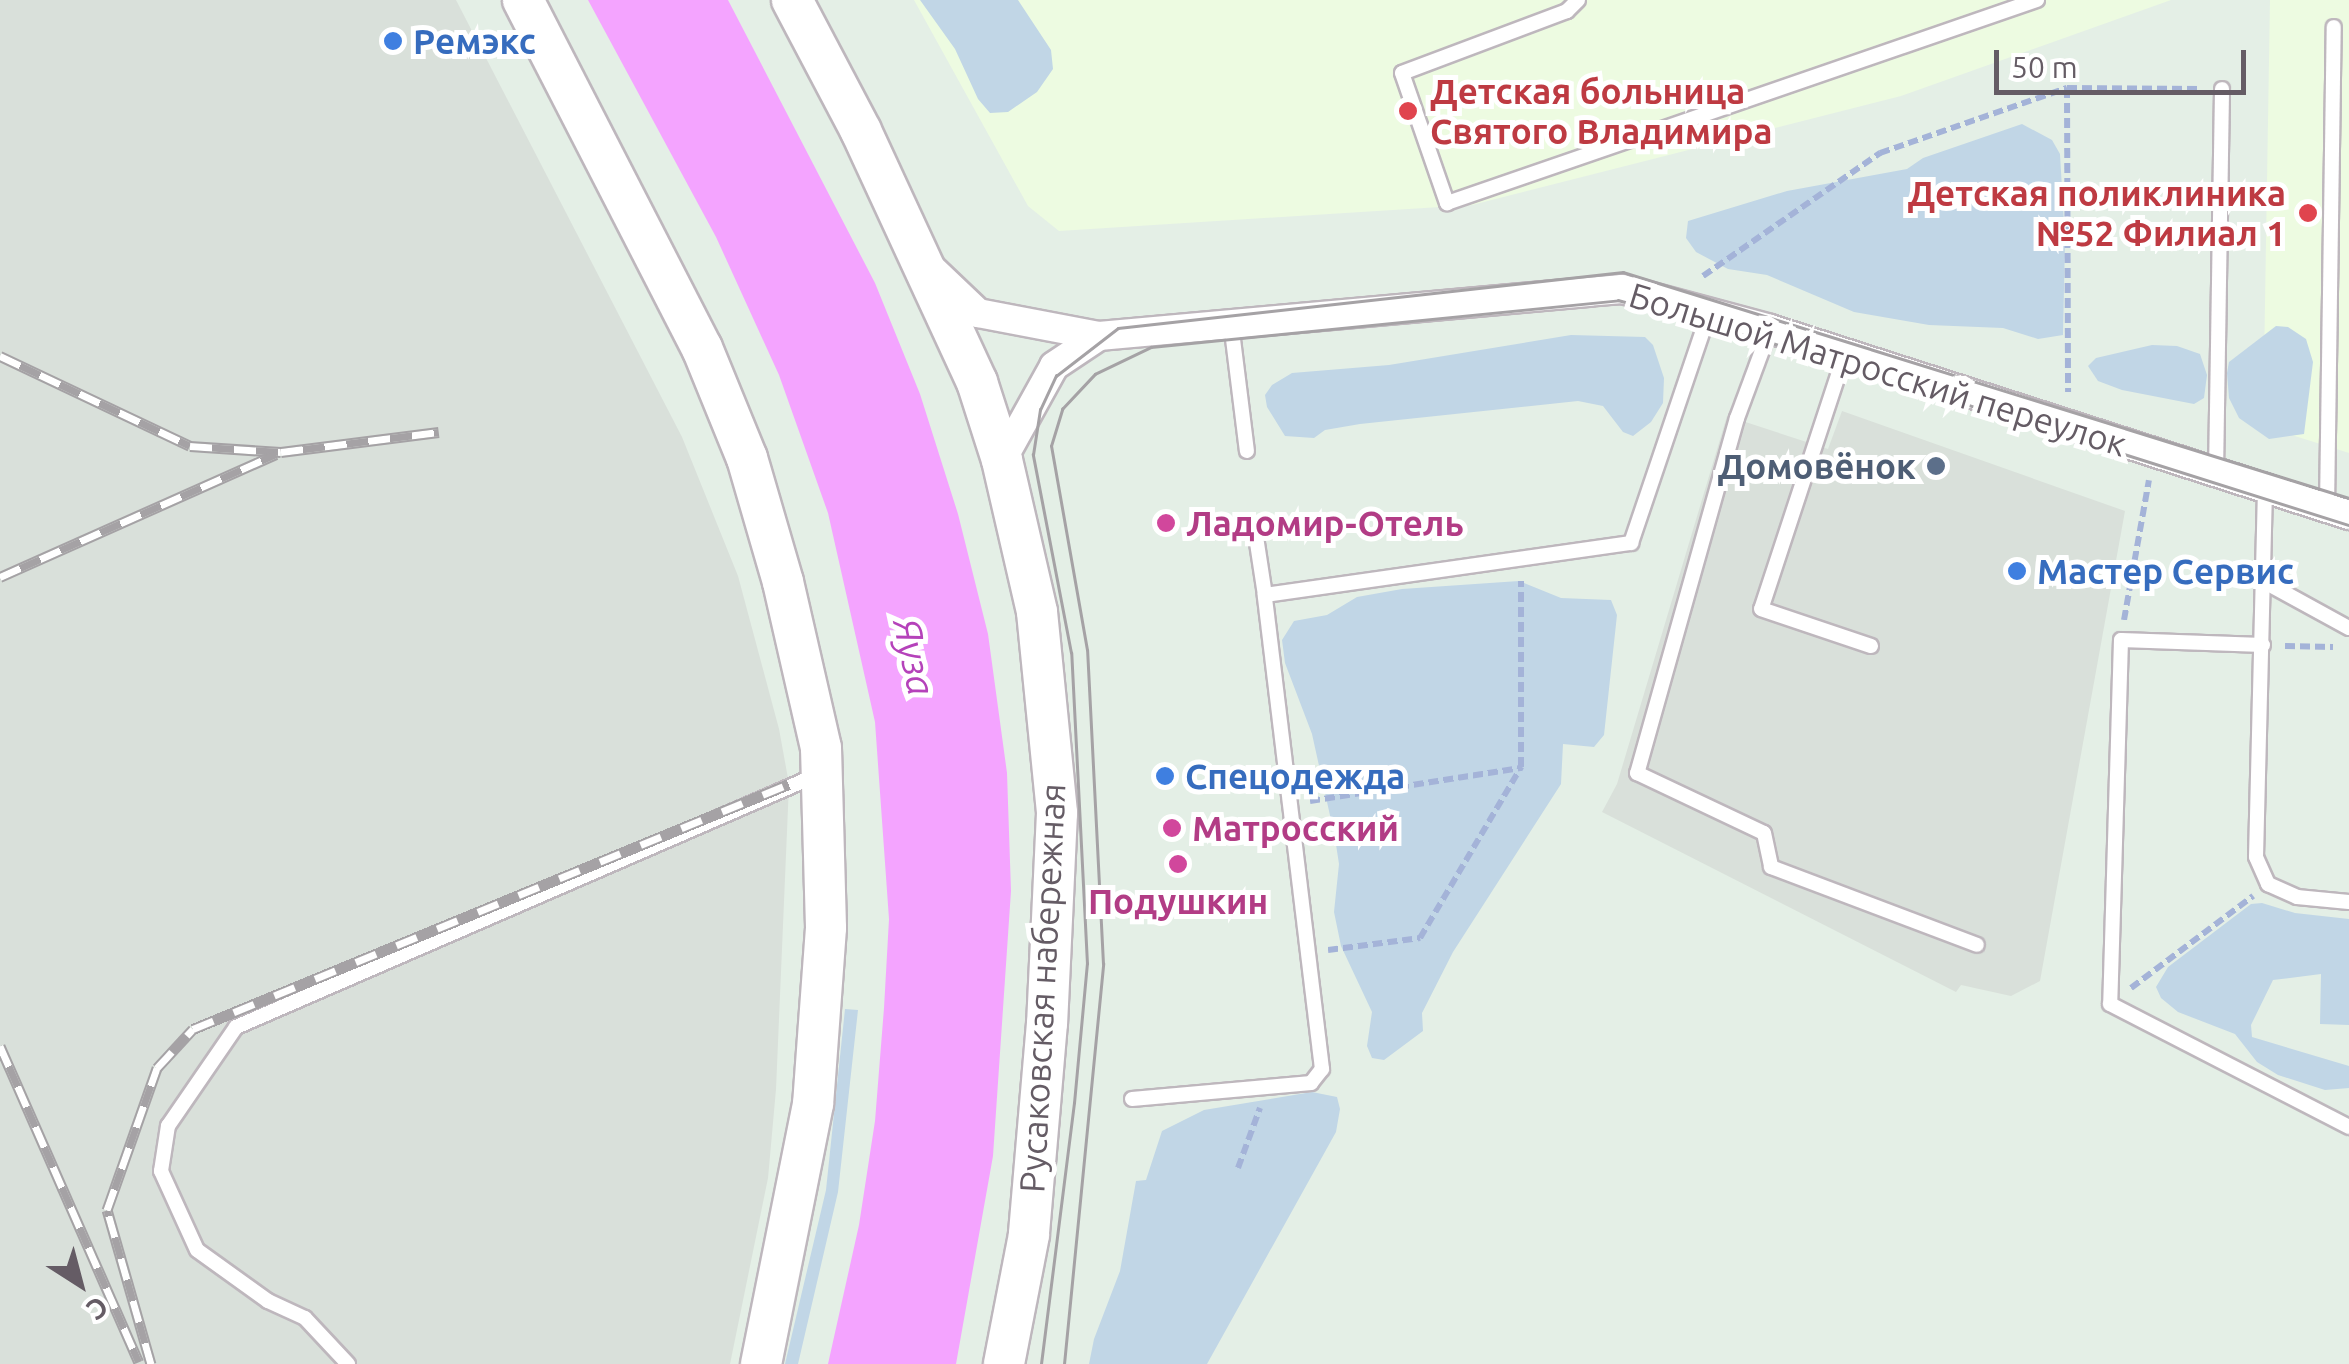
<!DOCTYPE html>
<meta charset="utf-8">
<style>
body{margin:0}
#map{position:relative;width:2349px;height:1364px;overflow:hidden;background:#e4efe6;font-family:Ubuntu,sans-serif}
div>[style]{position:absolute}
.industrial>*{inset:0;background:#d9e0da}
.medical>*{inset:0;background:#edfbe1}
.green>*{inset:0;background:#c1d6e6}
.water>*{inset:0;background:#f4a4ff}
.path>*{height:6px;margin-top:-3px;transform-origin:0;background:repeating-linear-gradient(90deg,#a4b3d8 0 10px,transparent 0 15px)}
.roads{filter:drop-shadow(2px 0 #beb7bd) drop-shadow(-2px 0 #beb7bd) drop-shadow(0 2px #beb7bd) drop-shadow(0 -2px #beb7bd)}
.service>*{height:14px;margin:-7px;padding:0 7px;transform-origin:7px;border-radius:7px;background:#fff}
.minor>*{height:28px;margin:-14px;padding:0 14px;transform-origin:14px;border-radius:14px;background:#fff}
.secondary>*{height:40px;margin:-20px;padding:0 20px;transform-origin:20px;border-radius:20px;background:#fff}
.tram>*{height:2.5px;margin:-1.25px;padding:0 1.25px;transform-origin:1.25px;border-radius:1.25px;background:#a5a2a5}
.rail>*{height:11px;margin-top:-5.5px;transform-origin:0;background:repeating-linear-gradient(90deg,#fff 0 22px,#a5a2a5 0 44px);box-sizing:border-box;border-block:2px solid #a5a2a5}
.dots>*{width:28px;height:28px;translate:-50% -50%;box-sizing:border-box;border:5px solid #fff;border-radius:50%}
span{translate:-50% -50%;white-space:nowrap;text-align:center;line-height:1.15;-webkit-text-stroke:10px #fff;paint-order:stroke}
.shop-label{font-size:35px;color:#366cbe;font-weight:700}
.left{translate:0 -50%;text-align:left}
.health-label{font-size:35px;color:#be3a42;font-weight:700}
.right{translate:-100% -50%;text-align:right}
.street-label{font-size:35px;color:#655c65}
.service-label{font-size:35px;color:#4e5e75;font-weight:700}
.hotel-label{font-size:35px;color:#b23c85;font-weight:700}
.water-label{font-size:38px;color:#b542ba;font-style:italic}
.north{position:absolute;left:30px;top:1234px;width:100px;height:100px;-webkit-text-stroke:8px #fff;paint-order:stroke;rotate:144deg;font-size:28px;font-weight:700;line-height:40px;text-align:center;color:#655c65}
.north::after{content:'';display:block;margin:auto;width:35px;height:45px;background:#655c65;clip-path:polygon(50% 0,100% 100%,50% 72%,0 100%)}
.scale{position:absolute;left:1994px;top:50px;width:252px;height:45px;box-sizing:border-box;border:5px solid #655c65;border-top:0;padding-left:12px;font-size:30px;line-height:35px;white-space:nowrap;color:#655c65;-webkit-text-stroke:8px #fff;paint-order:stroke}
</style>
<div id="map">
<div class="industrial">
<i style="clip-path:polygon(0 0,456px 0,682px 437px,738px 576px,779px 729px,789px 784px,776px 1089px,768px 1178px,730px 1364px,0 1364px)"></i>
<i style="clip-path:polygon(1842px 411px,2125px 511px,2040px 981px,2011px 996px,1961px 985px,1956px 992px,1602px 812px,1617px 784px,1727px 416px,1828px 449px)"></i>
</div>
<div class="medical">
<i style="clip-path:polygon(914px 0,2171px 0,1901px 96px,1472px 205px,1059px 231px,1028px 206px)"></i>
<i style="clip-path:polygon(2270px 0,2349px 0,2349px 453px,2263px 426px)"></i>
</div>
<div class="green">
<i style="clip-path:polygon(920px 0,1018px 0,1051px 50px,1053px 69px,1037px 92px,1008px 112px,990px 113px,978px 99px,955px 49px)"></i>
<i style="clip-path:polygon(2022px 124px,2052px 140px,2060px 154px,2065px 241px,2063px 335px,2038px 339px,2003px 328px,1929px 325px,1854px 312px,1767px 275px,1728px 269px,1696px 252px,1686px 238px,1688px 221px,1787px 191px,1907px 169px,1923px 158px)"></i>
<i style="clip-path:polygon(2276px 326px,2288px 327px,2306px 339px,2313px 362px,2304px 434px,2269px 439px,2239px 418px,2229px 398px,2227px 373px,2229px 362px)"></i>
<i style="clip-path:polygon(1571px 335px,1645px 337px,1653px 345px,1664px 378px,1663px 403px,1651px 422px,1633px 436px,1623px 432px,1603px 406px,1578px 401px,1360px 424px,1325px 430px,1314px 438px,1285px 436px,1267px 407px,1265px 395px,1272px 385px,1292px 373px,1389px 365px)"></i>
<i style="clip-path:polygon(2152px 345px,2177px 346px,2200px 354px,2207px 375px,2204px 398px,2194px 404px,2122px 390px,2098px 381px,2088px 366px,2096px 358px)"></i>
<i style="clip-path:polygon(1519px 581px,1561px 598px,1611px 600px,1617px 615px,1604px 735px,1594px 747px,1563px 744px,1561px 784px,1453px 952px,1422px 1013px,1423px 1031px,1384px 1060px,1372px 1058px,1367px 1046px,1372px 1012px,1341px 946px,1334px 912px,1339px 864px,1335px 838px,1312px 734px,1285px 663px,1282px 640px,1294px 621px,1327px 615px,1357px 597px,1402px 589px)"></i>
<i style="clip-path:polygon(2262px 903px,2295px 913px,2349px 919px,2349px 1025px,2320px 1024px,2321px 974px,2273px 980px,2251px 1025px,2252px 1037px,2349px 1066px,2349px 1088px,2325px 1090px,2278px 1075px,2257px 1062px,2235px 1034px,2178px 1012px,2161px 998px,2156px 987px,2168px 967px,2251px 904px)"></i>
<i style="clip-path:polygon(845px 1009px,858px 1010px,838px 1192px,798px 1364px,785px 1364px,826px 1190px)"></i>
<i style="clip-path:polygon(1312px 1092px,1337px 1097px,1340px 1109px,1336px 1132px,1207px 1364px,1089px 1364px,1094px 1339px,1120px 1271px,1136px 1181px,1146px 1180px,1162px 1131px,1204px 1110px)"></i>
</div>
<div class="water">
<i style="clip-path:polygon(588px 0,728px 0,875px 283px,920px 394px,958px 514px,988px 634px,1007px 773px,1011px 891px,993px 1156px,956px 1364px,828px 1364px,859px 1225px,875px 1121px,884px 1008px,889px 919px,875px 722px,828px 513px,779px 375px,716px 237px)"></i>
</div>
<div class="path">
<i style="left:2067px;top:88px;width:304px;rotate:89.8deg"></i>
<i style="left:1703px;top:276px;width:216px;rotate:-34.8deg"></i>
<i style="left:1880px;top:153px;width:198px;rotate:-19.2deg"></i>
<i style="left:2067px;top:88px;width:135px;rotate:0.4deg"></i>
<i style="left:2124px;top:620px;width:142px;rotate:-79.9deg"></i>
<i style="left:2285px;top:646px;width:48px;rotate:1.2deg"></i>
<i style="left:1310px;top:801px;width:213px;rotate:-8.9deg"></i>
<i style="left:1328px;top:950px;width:93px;rotate:-7.4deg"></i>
<i style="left:1420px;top:938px;width:199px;rotate:-59.4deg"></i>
<i style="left:1521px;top:767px;width:186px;rotate:-90deg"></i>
<i style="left:2131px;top:988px;width:153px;rotate:-37deg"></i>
<i style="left:1238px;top:1168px;width:64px;rotate:-69.9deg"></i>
</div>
<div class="roads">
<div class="service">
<i style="left:1578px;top:0;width:16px;rotate:135deg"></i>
<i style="left:1567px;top:11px;width:176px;rotate:159.4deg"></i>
<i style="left:1402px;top:73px;width:138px;rotate:70.9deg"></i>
<i style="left:1447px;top:203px;width:624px;rotate:-18.99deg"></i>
<i style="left:1231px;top:323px;width:129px;rotate:82.9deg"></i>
<i style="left:1770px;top:329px;width:95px;rotate:110.3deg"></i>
<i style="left:1737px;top:418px;width:369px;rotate:105.7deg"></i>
<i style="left:1637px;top:773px;width:140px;rotate:25.3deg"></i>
<i style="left:1764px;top:833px;width:35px;rotate:78deg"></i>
<i style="left:1771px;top:867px;width:220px;rotate:20.7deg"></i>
<i style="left:1845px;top:354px;width:268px;rotate:108.2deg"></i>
<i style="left:1761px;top:609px;width:116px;rotate:18.6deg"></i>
<i style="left:2216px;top:473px;width:384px;rotate:-89.1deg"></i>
<i style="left:2265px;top:489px;width:368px;rotate:91.4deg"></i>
<i style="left:2256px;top:857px;width:30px;rotate:66deg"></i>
<i style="left:2268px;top:884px;width:32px;rotate:24deg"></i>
<i style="left:2297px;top:897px;width:52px;rotate:5.5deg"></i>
<i style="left:2327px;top:508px;width:481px;rotate:-89.2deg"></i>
<i style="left:1255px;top:530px;width:66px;rotate:81.3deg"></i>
<i style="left:2263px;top:581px;width:98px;rotate:28.7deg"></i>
<i style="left:2263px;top:645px;width:142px;rotate:-178deg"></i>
<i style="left:2121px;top:640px;width:364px;rotate:91.7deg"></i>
<i style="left:2110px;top:1004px;width:269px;rotate:27.2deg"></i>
<i style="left:1132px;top:1099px;width:180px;rotate:-5.1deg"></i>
<i style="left:1311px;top:1083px;width:18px;rotate:-52deg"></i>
<i style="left:1322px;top:1069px;width:477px;rotate:-96.9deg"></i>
<i style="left:1265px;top:595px;width:370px;rotate:-8.1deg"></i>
<i style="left:1631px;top:543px;width:244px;rotate:-71.3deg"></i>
<i style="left:348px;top:1364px;width:63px;rotate:-133.1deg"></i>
<i style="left:305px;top:1318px;width:41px;rotate:-155.3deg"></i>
<i style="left:268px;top:1301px;width:87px;rotate:-144.3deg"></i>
<i style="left:197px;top:1250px;width:87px;rotate:-114.5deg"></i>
<i style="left:161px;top:1171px;width:46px;rotate:-81.2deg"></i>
<i style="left:168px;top:1126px;width:120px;rotate:-55.5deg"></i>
<i style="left:236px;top:1027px;width:633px;rotate:-23.45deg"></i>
</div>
<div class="minor">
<i style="left:932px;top:269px;width:64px;rotate:43.7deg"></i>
<i style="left:978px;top:313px;width:123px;rotate:10.8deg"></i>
<i style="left:1099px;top:336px;width:525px;rotate:-5.14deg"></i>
<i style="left:1622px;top:289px;width:153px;rotate:15.1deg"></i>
<i style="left:1770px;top:329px;width:608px;rotate:17.81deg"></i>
<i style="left:1002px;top:460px;width:107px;rotate:-61deg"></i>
<i style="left:1054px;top:366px;width:54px;rotate:-33.7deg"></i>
</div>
<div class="secondary">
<i style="left:523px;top:0;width:391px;rotate:62.8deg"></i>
<i style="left:702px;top:348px;width:119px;rotate:67.8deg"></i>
<i style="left:747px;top:458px;width:129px;rotate:73.8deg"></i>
<i style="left:783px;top:582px;width:170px;rotate:77.1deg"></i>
<i style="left:821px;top:748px;width:180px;rotate:88.4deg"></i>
<i style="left:826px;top:928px;width:176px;rotate:94.2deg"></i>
<i style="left:813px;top:1104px;width:265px;rotate:101.3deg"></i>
<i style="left:792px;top:0;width:148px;rotate:62.2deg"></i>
<i style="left:861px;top:131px;width:277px;rotate:65.2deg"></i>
<i style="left:977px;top:382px;width:82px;rotate:72.2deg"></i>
<i style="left:1002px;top:460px;width:156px;rotate:77deg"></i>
<i style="left:1037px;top:612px;width:202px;rotate:84.3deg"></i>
<i style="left:1057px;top:813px;width:210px;rotate:92.7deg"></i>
<i style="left:1047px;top:1023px;width:213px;rotate:94.9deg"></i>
<i style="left:1029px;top:1235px;width:131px;rotate:101deg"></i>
</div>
</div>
<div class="tram">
<i style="left:1041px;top:1364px;width:263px;rotate:-82.8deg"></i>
<i style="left:1074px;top:1103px;width:140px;rotate:-84.7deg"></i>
<i style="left:1087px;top:964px;width:311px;rotate:-92.9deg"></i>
<i style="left:1071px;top:653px;width:202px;rotate:-100.9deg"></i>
<i style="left:1033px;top:455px;width:46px;rotate:-81.2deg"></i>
<i style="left:1040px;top:410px;width:38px;rotate:-65deg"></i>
<i style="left:1056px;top:376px;width:78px;rotate:-37.7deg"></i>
<i style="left:1118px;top:328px;width:508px;rotate:-6.33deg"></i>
<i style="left:1623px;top:272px;width:760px;rotate:17.29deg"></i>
<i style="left:1064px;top:1364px;width:402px;rotate:-84.4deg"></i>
<i style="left:1103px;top:964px;width:314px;rotate:-92.9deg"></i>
<i style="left:1087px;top:650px;width:207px;rotate:-100deg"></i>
<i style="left:1051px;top:446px;width:39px;rotate:-73deg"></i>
<i style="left:1062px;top:409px;width:48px;rotate:-46.7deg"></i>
<i style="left:1095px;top:374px;width:62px;rotate:-25.7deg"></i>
<i style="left:1151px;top:347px;width:469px;rotate:-5.7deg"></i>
<i style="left:1618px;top:300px;width:154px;rotate:15.5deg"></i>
<i style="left:1766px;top:341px;width:611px;rotate:17.52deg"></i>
</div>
<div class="rail">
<i style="left:0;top:356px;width:210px;rotate:25.3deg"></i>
<i style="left:190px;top:446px;width:91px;rotate:3.8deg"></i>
<i style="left:281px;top:452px;width:159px;rotate:-7.2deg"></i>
<i style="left:0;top:577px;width:302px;rotate:-24deg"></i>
<i style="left:0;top:1046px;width:345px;rotate:66.3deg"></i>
<i style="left:151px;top:1364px;width:160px;rotate:-105.9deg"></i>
<i style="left:107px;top:1210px;width:151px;rotate:-70.6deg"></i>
<i style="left:157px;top:1068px;width:53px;rotate:-47.3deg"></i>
<i style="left:193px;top:1029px;width:644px;rotate:-22.35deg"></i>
</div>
<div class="dots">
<i style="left:393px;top:41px;background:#3f7fe0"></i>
<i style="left:1408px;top:111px;background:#e0444e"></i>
<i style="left:2308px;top:213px;background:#e0444e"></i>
<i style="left:1936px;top:466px;background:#5c6f8a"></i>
<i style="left:1166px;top:523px;background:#d1479c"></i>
<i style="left:2017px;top:571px;background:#3f7fe0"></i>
<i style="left:1165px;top:776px;background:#3f7fe0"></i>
<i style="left:1172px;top:828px;background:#d1479c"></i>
<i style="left:1178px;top:864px;background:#d1479c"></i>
</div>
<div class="shop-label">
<span class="left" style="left:413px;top:41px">Ремэкс</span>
<span class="left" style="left:2037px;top:571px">Мастер Сервис</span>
<span class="left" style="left:1185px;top:776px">Спецодежда</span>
</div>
<div class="health-label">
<span class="left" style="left:1430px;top:111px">Детская больница<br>Святого Владимира</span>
<span class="right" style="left:2286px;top:213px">Детская поликлиника<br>№52 Филиал 1</span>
</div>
<div class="street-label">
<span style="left:1878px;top:369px;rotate:17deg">Большой Матросский переулок</span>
<span style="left:1042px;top:988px;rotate:-87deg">Русаковская набережная</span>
</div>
<div class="service-label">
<span class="right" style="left:1916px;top:466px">Домовёнок</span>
</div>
<div class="hotel-label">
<span class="left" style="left:1186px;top:523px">Ладомир-Отель</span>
<span class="left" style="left:1192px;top:828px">Матросский</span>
<span style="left:1178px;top:901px">Подушкин</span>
</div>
<div class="water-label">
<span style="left:914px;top:657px;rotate:78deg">Яуза</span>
</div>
<div class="north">С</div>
<div class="scale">50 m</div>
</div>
